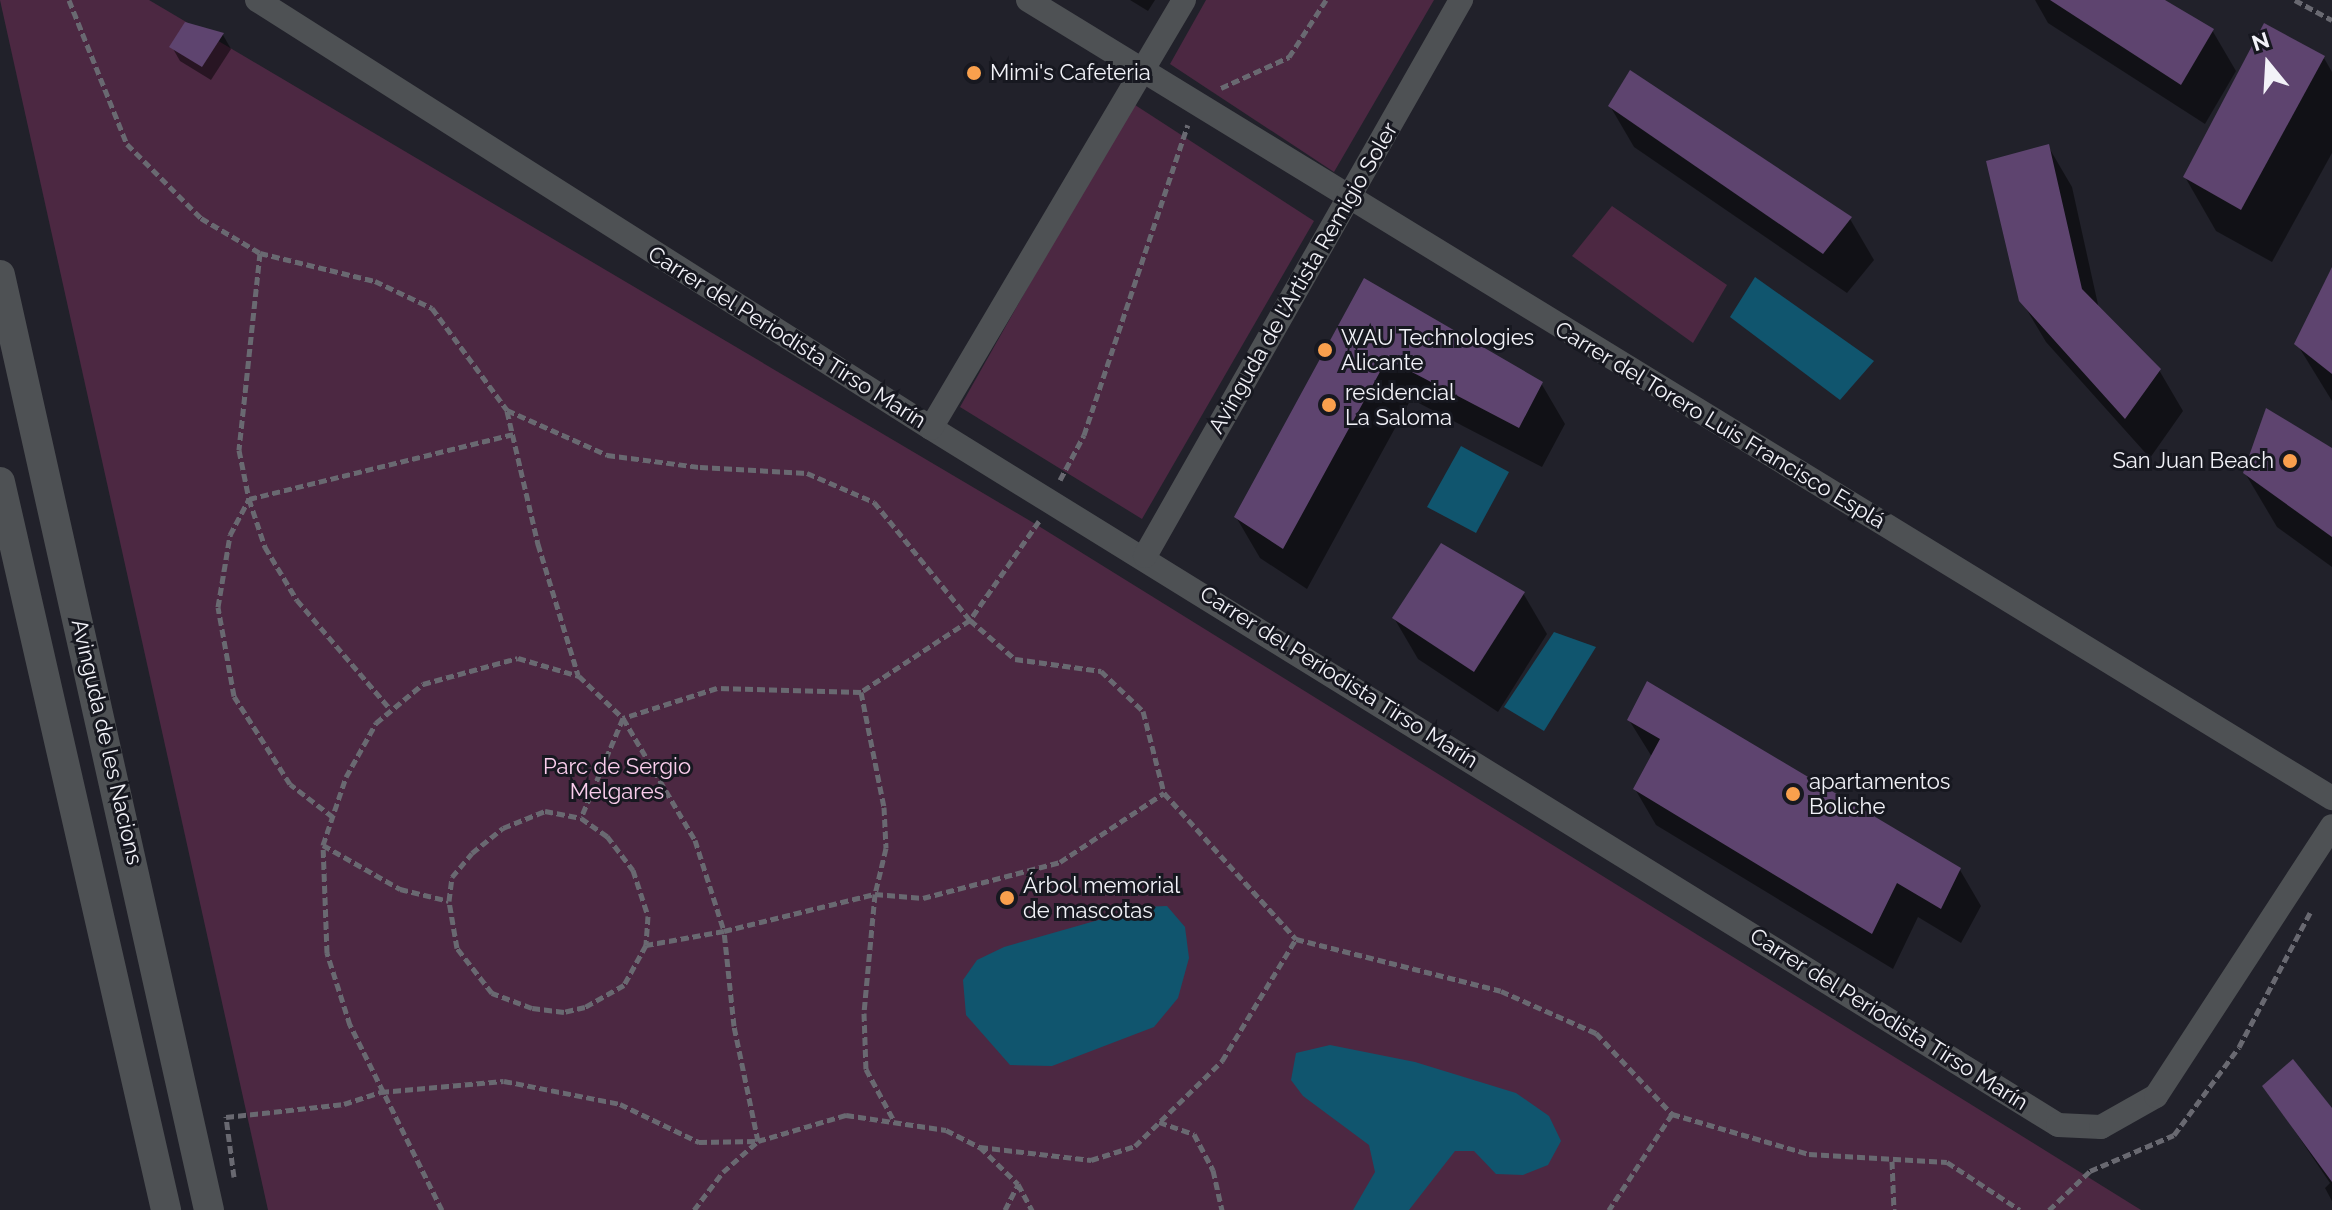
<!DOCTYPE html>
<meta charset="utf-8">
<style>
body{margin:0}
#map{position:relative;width:2332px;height:1210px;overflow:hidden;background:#21212a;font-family:Raleway,sans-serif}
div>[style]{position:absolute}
.green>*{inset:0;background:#4c2842}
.water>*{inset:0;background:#10556e}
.shadow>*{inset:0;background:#0007}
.building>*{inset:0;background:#5e446f}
.path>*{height:5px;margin-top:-2.5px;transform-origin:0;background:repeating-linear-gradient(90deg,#696971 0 8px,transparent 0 12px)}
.minor>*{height:24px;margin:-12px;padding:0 12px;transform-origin:12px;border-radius:12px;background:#4e5154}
.tertiary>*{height:30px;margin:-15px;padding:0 15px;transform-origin:15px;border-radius:15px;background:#4e5154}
.dots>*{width:22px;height:22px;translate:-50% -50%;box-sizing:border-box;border:4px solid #171820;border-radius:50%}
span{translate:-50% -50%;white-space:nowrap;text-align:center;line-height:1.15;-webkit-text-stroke:6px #171820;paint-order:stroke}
.poi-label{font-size:22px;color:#f2f2f8}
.left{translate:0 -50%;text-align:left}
.right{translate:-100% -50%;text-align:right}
.street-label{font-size:22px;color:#f2f2f8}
.park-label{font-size:22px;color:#fbceed}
.north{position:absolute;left:2228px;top:24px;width:80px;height:80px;-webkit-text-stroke:6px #171820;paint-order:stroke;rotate:342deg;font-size:22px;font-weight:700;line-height:32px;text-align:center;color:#f2f2f8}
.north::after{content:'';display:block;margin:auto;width:28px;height:36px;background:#f2f2f8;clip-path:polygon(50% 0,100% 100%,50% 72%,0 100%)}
</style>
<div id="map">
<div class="green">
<i style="clip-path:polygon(0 0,149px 0,1037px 525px,2141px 1210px,268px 1210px)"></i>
<i style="clip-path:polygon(1206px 0,1434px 0,1334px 172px,1170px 64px)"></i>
<i style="clip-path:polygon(1132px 103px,1314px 221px,1142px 519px,960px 407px)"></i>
<i style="clip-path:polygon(1612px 206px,1727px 285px,1693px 343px,1572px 256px)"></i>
</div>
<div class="water">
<i style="clip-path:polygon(1755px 277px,1874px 361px,1840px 400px,1730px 317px)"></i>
<i style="clip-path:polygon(1461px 446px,1509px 472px,1476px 533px,1427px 507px)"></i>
<i style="clip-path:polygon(1554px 632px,1596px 647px,1544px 731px,1504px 707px)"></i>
<i style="clip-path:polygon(1167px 906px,1185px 927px,1189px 958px,1178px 998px,1154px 1027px,1052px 1066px,1010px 1065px,966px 1015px,963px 980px,977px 960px,1004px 947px,1144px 907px)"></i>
<i style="clip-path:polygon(1330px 1045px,1415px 1062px,1516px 1093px,1549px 1116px,1561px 1141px,1548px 1165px,1523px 1175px,1496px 1174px,1474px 1151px,1455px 1151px,1409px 1210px,1353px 1210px,1375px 1172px,1369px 1145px,1303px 1096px,1291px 1080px,1296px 1053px)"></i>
</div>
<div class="shadow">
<i style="clip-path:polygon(1130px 0,1155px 0,1148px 11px)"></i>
<i style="clip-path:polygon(2035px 0,2161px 0,2212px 30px,2236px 71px,2205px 124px,2048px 23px)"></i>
<i style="clip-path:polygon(223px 35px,231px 49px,211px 80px,180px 61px,172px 47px)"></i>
<i style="clip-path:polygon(2324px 58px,2332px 72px,2332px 153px,2272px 262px,2216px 231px,2185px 177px)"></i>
<i style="clip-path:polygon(1610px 106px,1850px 219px,1874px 260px,1847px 293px,1634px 147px)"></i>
<i style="clip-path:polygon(2048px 146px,2072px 187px,2099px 309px,2159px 370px,2183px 411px,2150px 458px,2046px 342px,2021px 300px)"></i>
<i style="clip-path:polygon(2332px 272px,2332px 401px,2297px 344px)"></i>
<i style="clip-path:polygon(1365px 281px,1541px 383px,1565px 424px,1542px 467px,1411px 399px,1307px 589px,1260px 558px,1236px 517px)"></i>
<i style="clip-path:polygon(2332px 451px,2332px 567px,2277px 527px,2245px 473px)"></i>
<i style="clip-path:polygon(1523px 593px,1547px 634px,1498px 712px,1418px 659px,1394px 618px)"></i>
<i style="clip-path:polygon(1629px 720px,1960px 870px,1981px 906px,1961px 943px,1918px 917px,1893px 969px,1656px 825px,1635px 789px,1652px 757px)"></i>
<i style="clip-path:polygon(2265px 1087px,2332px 1111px,2332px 1201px,2325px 1188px,2330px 1183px)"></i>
</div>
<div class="building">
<i style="clip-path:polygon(2050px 0,2165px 0,2214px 29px,2181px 85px)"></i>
<i style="clip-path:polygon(185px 22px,224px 33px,202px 67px,169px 47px)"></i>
<i style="clip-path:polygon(2264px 23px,2325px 56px,2241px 210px,2183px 177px)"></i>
<i style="clip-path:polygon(1630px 70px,1852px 217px,1823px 254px,1608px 106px)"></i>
<i style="clip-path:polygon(2049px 144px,2082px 289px,2161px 369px,2125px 419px,2019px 301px,1986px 161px)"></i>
<i style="clip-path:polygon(2332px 267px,2332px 374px,2294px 344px)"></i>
<i style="clip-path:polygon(1364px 278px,1543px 382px,1519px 428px,1387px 359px,1283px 549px,1234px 517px)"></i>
<i style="clip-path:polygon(2266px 408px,2332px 448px,2332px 537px,2243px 473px)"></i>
<i style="clip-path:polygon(1441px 543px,1525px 592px,1474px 672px,1392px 618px)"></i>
<i style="clip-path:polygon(1647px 681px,1961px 868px,1941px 909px,1897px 883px,1872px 934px,1633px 789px,1660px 739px,1627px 720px)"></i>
<i style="clip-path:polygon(2293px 1059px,2332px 1108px,2332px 1182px,2262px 1086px)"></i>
</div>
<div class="path">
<i style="left:69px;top:0;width:155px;rotate:68.1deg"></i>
<i style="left:127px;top:144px;width:105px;rotate:45deg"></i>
<i style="left:201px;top:218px;width:69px;rotate:30.7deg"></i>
<i style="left:260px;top:253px;width:118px;rotate:13.7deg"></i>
<i style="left:375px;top:281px;width:63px;rotate:25.3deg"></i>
<i style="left:432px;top:308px;width:127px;rotate:53.7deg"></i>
<i style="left:507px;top:410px;width:110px;rotate:24.2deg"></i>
<i style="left:607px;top:455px;width:94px;rotate:7.4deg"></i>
<i style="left:700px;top:467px;width:107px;rotate:3.2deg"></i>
<i style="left:807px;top:473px;width:73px;rotate:23.4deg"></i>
<i style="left:874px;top:502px;width:152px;rotate:50.9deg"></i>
<i style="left:970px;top:620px;width:60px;rotate:40.9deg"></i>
<i style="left:1015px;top:659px;width:87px;rotate:7.9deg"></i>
<i style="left:1101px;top:671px;width:58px;rotate:43.6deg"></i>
<i style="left:1143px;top:711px;width:85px;rotate:75.6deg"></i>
<i style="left:2295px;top:0;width:42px;rotate:28.4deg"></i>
<i style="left:1221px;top:88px;width:75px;rotate:-24.5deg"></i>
<i style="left:1289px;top:57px;width:68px;rotate:-57deg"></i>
<i style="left:260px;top:253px;width:198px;rotate:96.1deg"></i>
<i style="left:239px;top:450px;width:50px;rotate:78.5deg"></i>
<i style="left:249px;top:499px;width:51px;rotate:71.6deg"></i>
<i style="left:265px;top:547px;width:62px;rotate:58.9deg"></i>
<i style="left:297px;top:600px;width:143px;rotate:49.5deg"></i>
<i style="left:507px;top:411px;width:137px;rotate:76.9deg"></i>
<i style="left:538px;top:544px;width:137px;rotate:73deg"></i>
<i style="left:1060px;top:480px;width:51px;rotate:-61.9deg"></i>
<i style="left:1084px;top:435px;width:327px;rotate:-71.5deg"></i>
<i style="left:1039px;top:521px;width:121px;rotate:124.9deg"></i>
<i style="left:970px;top:620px;width:131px;rotate:146.6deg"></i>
<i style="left:861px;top:692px;width:144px;rotate:-178.4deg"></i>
<i style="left:717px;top:688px;width:99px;rotate:162.3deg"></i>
<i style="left:623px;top:718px;width:142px;rotate:59.5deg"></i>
<i style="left:695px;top:840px;width:96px;rotate:72.3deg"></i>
<i style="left:724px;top:931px;width:155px;rotate:-13.8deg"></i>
<i style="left:875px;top:894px;width:48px;rotate:4.8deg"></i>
<i style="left:923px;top:898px;width:142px;rotate:-14.7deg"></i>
<i style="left:1060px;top:862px;width:125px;rotate:-33.6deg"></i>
<i style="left:1164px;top:793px;width:197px;rotate:47.9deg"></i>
<i style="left:1296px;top:939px;width:211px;rotate:14.2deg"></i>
<i style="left:1501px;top:991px;width:104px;rotate:23.9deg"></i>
<i style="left:1596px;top:1033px;width:111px;rotate:46.8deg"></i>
<i style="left:1672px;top:1114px;width:115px;rotate:123.3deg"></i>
<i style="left:861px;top:692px;width:117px;rotate:78.7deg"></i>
<i style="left:884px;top:807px;width:41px;rotate:87.2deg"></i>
<i style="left:886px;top:848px;width:47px;rotate:103.4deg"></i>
<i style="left:875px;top:894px;width:120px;rotate:95.3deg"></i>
<i style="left:864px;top:1013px;width:56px;rotate:88deg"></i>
<i style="left:866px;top:1069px;width:57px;rotate:61.6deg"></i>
<i style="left:545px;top:811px;width:37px;rotate:11deg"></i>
<i style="left:581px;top:818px;width:32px;rotate:35deg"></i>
<i style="left:607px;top:836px;width:43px;rotate:52.6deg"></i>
<i style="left:633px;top:870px;width:48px;rotate:71.9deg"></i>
<i style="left:648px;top:916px;width:29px;rotate:94deg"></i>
<i style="left:646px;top:945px;width:46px;rotate:118.8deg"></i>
<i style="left:624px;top:985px;width:45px;rotate:150.6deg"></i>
<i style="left:585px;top:1007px;width:22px;rotate:167deg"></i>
<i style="left:564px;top:1012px;width:32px;rotate:-173deg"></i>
<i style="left:532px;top:1008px;width:43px;rotate:-159.4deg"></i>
<i style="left:492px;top:993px;width:57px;rotate:-127.9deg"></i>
<i style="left:457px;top:948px;width:48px;rotate:-99.7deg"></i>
<i style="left:449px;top:901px;width:24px;rotate:-83deg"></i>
<i style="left:452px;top:877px;width:31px;rotate:-50deg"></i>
<i style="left:472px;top:853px;width:40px;rotate:-39deg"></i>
<i style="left:503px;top:828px;width:45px;rotate:-22deg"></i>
<i style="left:333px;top:817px;width:54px;rotate:-142.5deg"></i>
<i style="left:290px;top:784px;width:104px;rotate:-122.5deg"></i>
<i style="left:234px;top:696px;width:90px;rotate:-100.2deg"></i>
<i style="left:218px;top:607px;width:73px;rotate:-80.5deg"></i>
<i style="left:230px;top:535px;width:41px;rotate:-62.2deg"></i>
<i style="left:249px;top:499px;width:272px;rotate:-13.8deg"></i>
<i style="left:323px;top:845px;width:89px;rotate:29.7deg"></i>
<i style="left:400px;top:889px;width:50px;rotate:13.8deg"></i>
<i style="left:1672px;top:1114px;width:143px;rotate:16.3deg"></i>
<i style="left:1809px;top:1154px;width:138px;rotate:3.3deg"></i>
<i style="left:1947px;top:1162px;width:87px;rotate:33.3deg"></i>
<i style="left:1159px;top:1122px;width:37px;rotate:19deg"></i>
<i style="left:1194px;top:1134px;width:41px;rotate:62.2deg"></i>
<i style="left:1213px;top:1170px;width:41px;rotate:77.3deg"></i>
<i style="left:980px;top:1147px;width:112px;rotate:6.7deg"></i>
<i style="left:1091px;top:1160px;width:46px;rotate:-17.7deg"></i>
<i style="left:1135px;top:1146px;width:122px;rotate:-44.3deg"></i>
<i style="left:1222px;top:1061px;width:143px;rotate:-58.8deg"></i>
<i style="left:1892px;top:1161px;width:49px;rotate:87.7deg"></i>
<i style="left:234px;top:1177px;width:61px;rotate:-97.6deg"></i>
<i style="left:226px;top:1117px;width:119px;rotate:-6.3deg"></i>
<i style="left:344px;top:1104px;width:39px;rotate:-18deg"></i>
<i style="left:381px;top:1092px;width:123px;rotate:-5.1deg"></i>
<i style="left:504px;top:1081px;width:118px;rotate:11.2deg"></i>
<i style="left:620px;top:1104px;width:88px;rotate:25.7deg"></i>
<i style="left:699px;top:1142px;width:59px;rotate:-1deg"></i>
<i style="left:758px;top:1141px;width:117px;rotate:-101.8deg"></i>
<i style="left:734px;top:1026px;width:96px;rotate:-96deg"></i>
<i style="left:724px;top:931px;width:79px;rotate:169.8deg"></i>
<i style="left:442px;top:1210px;width:207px;rotate:-116.4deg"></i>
<i style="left:350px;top:1025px;width:76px;rotate:-107.7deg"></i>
<i style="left:327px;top:953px;width:108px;rotate:-92.1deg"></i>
<i style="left:323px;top:845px;width:72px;rotate:-71.3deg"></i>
<i style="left:346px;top:777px;width:62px;rotate:-60.9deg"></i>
<i style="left:376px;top:723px;width:61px;rotate:-39.7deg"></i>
<i style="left:423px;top:684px;width:98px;rotate:-15.3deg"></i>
<i style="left:518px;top:658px;width:64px;rotate:16.4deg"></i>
<i style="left:579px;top:676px;width:61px;rotate:43.7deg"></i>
<i style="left:623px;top:718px;width:108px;rotate:112.8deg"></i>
<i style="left:694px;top:1210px;width:48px;rotate:-52.7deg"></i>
<i style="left:723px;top:1172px;width:47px;rotate:-41.5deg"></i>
<i style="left:758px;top:1141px;width:92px;rotate:-16.5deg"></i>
<i style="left:846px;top:1115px;width:101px;rotate:8.5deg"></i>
<i style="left:946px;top:1130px;width:38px;rotate:27deg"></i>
<i style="left:980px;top:1147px;width:53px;rotate:44.2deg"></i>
<i style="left:1018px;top:1184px;width:30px;rotate:62deg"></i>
<i style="left:1005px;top:1210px;width:29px;rotate:-63deg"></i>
<i style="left:2049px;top:1210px;width:57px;rotate:-43.6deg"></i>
<i style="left:2090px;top:1171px;width:91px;rotate:-23.2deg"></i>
<i style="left:2174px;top:1135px;width:109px;rotate:-53.5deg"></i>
<i style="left:2239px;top:1047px;width:152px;rotate:-62.1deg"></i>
</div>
<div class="minor">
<i style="left:257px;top:0;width:798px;rotate:32.42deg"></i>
<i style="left:931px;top:428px;width:1325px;rotate:31.73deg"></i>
<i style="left:2058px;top:1125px;width:43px;rotate:2.7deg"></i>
<i style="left:2101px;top:1127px;width:63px;rotate:-29.4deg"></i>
<i style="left:2156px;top:1096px;width:322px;rotate:-56.9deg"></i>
<i style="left:1028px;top:0;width:1529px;rotate:31.47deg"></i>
<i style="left:931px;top:428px;width:497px;rotate:-59.4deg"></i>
<i style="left:1145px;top:556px;width:640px;rotate:-60.39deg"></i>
</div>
<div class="tertiary">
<i style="left:0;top:275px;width:958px;rotate:77.4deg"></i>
<i style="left:0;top:482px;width:747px;rotate:77.15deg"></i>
</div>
<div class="dots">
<i style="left:974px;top:73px;background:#f9a04d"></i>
<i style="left:1325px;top:350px;background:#f9a04d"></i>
<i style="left:1329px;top:405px;background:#f9a04d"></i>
<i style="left:2290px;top:461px;background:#f9a04d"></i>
<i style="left:1793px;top:794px;background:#f9a04d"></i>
<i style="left:1007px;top:898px;background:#f9a04d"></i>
</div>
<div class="poi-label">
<span class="left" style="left:990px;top:73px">Mimi's Cafeteria</span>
<span class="left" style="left:1341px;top:350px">WAU Technologies<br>Alicante</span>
<span class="left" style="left:1345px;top:405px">residencial<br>La Saloma</span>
<span class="right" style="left:2274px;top:461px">San Juan Beach</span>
<span class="left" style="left:1809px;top:794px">apartamentos<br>Boliche</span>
<span class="left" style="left:1023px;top:898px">Árbol memorial<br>de mascotas</span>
</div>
<div class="street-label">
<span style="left:1303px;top:278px;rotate:-60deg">Avinguda de l'Artista Remigio Soler</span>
<span style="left:787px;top:337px;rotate:32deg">Carrer del Periodista Tirso Marín</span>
<span style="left:1720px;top:425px;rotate:31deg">Carrer del Torero Luis Francisco Esplá</span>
<span style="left:1339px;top:677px;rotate:32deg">Carrer del Periodista Tirso Marín</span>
<span style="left:107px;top:742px;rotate:77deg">Avinguda de les Nacions</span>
<span style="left:1889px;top:1019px;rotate:32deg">Carrer del Periodista Tirso Marín</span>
</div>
<div class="park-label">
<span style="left:617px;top:779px">Parc de Sergio<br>Melgares</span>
</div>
<div class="north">N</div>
</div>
